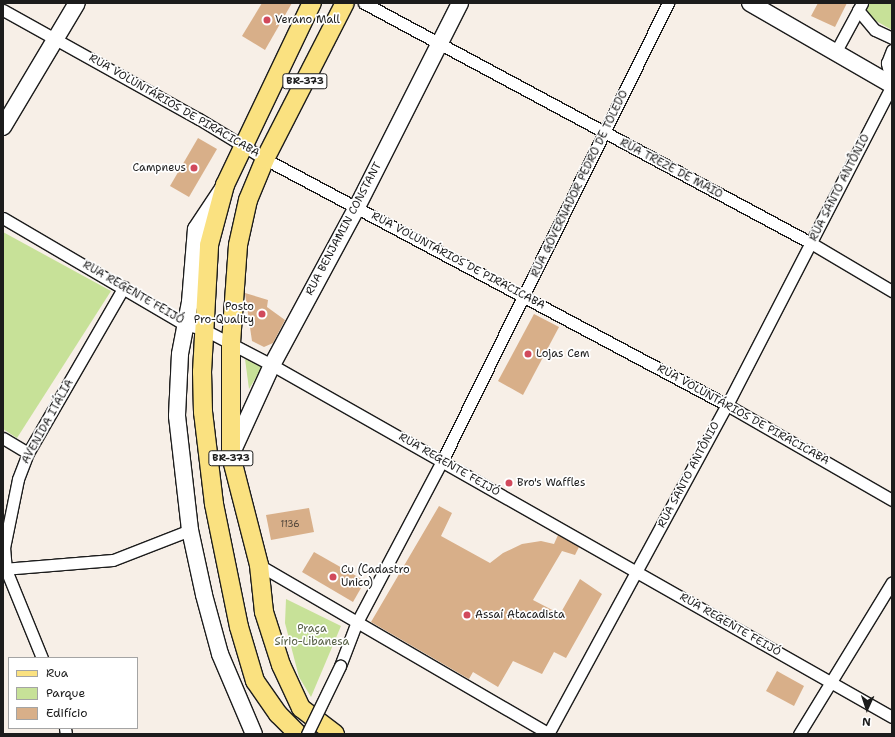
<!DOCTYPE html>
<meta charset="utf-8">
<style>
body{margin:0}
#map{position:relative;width:895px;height:737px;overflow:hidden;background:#f7efe7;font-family:"Shantell Sans",sans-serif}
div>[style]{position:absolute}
.green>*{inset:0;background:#c7e198}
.building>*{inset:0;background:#d8af89}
.roads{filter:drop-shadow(1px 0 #1c1c1c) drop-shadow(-1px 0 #1c1c1c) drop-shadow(0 1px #1c1c1c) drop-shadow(0 -1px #1c1c1c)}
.street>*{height:11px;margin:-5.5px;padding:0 5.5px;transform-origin:5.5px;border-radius:5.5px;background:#fff}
.secondary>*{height:16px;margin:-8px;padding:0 8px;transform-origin:8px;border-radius:8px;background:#fff}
.primary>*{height:18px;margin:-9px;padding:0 9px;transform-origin:9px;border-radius:9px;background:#fae180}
.bridges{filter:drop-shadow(1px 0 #1c1c1c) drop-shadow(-1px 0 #1c1c1c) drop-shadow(0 1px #1c1c1c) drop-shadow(0 -1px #1c1c1c)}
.street-bridge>*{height:11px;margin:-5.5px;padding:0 5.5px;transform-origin:5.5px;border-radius:5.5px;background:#fff}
.dots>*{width:11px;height:11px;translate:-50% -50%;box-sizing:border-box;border:2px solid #fff;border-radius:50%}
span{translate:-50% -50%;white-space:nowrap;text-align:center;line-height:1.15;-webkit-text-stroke:3.5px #fff;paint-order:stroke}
.number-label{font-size:9px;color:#4b4137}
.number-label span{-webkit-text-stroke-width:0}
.shield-label span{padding:1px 3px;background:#fff;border:1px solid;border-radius:3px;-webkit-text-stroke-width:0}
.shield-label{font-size:10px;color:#1c1c1c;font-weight:700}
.poi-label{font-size:11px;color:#1c1c1c}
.left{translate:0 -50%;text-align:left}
.right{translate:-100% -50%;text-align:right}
.street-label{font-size:11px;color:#1c1c1c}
.park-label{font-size:11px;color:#586147}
.frame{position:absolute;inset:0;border:4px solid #1c1c1c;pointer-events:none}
.legend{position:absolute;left:8px;top:657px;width:130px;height:72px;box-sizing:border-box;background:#fff;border:1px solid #a4a4a4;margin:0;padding:5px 7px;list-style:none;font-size:12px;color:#1c1c1c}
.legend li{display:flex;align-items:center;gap:8px;height:20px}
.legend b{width:20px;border:1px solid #a4a4a4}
.north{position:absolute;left:847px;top:689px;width:40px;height:40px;-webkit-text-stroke:3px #fff;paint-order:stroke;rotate:183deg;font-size:11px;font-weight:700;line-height:16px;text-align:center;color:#1c1c1c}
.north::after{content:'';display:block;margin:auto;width:14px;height:18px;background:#1c1c1c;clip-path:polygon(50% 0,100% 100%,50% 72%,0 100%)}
</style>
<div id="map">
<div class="green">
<i style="clip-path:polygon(868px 3px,892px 3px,892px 30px,862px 13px)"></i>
<i style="clip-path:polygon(3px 232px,111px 291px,17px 438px,3px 429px)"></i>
<i style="clip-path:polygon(245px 359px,263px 366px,249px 389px)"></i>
<i style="clip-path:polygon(286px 599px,341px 626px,311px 697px,299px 677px,285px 623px)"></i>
</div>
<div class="building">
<i style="clip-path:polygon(262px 3px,292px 3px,265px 50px,242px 36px)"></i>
<i style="clip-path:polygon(818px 3px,847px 3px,835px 27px,811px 16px)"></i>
<i style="clip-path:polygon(198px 138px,217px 149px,189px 197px,170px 186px)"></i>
<i style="clip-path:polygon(245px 293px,268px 300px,267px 307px,285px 320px,273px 343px,264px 347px,252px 341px)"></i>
<i style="clip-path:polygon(534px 314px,559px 327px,523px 395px,498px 381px)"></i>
<i style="clip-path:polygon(439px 506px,452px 513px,441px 536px,490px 563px,503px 553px,522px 544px,541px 541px,554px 544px,558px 535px,579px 547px,575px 555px,562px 551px,533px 600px,560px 614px,580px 579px,602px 594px,566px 658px,554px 652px,542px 674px,513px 661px,498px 687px,473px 672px,469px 679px,371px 622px)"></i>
<i style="clip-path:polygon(309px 508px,314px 532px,271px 540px,266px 515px)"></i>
<i style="clip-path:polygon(314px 552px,365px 581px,353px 602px,302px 572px)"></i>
<i style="clip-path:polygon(777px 671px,804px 686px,794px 706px,766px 691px)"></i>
</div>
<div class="roads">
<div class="street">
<i style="left:364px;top:3px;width:507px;rotate:28.23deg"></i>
<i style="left:811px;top:243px;width:94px;rotate:30.7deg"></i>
<i style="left:3px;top:10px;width:224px;rotate:29.1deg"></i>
<i style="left:199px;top:119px;width:77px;rotate:31.2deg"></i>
<i style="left:265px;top:159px;width:523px;rotate:28.03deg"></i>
<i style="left:727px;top:405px;width:190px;rotate:29.9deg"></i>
<i style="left:858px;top:10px;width:26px;rotate:50deg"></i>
<i style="left:875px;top:30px;width:19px;rotate:25deg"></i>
<i style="left:835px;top:53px;width:57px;rotate:-61.6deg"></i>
<i style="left:3px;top:218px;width:210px;rotate:30.4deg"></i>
<i style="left:184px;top:324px;width:20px;rotate:15deg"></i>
<i style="left:203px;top:329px;width:78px;rotate:27.6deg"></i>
<i style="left:272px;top:365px;width:713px;rotate:29.59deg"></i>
<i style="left:3px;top:438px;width:29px;rotate:31deg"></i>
<i style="left:259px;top:565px;width:336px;rotate:30.2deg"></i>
<i style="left:3px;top:569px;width:110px;rotate:-4.7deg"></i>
<i style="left:113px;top:560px;width:83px;rotate:-21.3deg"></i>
<i style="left:42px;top:658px;width:95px;rotate:-112.2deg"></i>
<i style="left:6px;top:570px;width:22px;rotate:-95deg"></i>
<i style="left:4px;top:548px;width:70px;rotate:-78.5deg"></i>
<i style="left:18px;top:479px;width:28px;rotate:-69deg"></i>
<i style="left:28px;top:453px;width:192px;rotate:-60deg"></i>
<i style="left:340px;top:666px;width:45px;rotate:-69.1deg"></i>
<i style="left:356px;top:624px;width:184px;rotate:-62.2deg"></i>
<i style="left:442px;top:461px;width:511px;rotate:-63.74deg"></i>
<i style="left:65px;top:728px;width:6px;rotate:81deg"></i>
<i style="left:548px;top:734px;width:375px;rotate:-61.5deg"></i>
<i style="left:727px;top:405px;width:360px;rotate:-62.7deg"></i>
<i style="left:892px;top:85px;width:23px;rotate:-103deg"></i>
<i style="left:887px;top:63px;width:14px;rotate:-69deg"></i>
<i style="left:799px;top:734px;width:178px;rotate:-58.5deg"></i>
</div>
<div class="secondary">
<i style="left:750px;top:3px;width:164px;rotate:30deg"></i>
<i style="left:3px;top:127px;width:144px;rotate:-59.2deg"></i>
<i style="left:222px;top:190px;width:47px;rotate:123.7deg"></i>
<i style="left:196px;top:229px;width:73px;rotate:94.7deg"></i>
<i style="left:190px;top:302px;width:53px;rotate:100.9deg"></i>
<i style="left:180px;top:354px;width:62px;rotate:92.8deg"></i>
<i style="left:177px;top:416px;width:115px;rotate:83.5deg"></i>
<i style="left:190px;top:530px;width:66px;rotate:77.8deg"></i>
<i style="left:204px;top:595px;width:61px;rotate:74.8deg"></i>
<i style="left:220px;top:654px;width:87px;rotate:67deg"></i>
<i style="left:231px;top:455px;width:99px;rotate:-65.5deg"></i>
<i style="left:272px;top:365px;width:179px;rotate:-61.7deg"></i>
<i style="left:357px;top:207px;width:229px;rotate:-63.2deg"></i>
</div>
<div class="primary">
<i style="left:298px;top:734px;width:28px;rotate:-135deg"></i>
<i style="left:278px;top:714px;width:40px;rotate:-124.9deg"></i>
<i style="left:255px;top:681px;width:56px;rotate:-106.5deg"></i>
<i style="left:239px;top:627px;width:126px;rotate:-101.5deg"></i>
<i style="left:214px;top:504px;width:93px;rotate:-96.8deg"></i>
<i style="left:203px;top:412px;width:40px;rotate:-91.4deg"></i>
<i style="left:202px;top:372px;width:127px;rotate:-86.8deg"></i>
<i style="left:209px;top:245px;width:62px;rotate:-75.1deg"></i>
<i style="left:225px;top:185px;width:202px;rotate:-64.5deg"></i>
<i style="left:335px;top:734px;width:43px;rotate:-142.6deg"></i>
<i style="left:301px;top:708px;width:47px;rotate:-114.9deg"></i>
<i style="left:281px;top:665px;width:56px;rotate:-107.8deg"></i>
<i style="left:264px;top:612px;width:47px;rotate:-96.1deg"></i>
<i style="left:259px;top:565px;width:113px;rotate:-104.4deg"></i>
<i style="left:231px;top:456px;width:113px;rotate:-90deg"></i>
<i style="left:231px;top:343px;width:98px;rotate:-85.9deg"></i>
<i style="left:238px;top:245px;width:46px;rotate:-77.5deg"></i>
<i style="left:248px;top:200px;width:44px;rotate:-67.5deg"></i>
<i style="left:265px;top:159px;width:175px;rotate:-62.9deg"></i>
</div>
</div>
<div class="bridges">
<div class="street-bridge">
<i style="left:307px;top:734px;width:76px;rotate:-64.1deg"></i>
</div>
</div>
<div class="dots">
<i style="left:267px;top:20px;background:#d1495b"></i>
<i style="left:194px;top:168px;background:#d1495b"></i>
<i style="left:262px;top:314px;background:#d1495b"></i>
<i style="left:528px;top:354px;background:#d1495b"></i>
<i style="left:509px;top:483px;background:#d1495b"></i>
<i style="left:333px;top:577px;background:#d1495b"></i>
<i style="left:467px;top:615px;background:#d1495b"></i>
</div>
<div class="number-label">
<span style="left:290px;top:524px">1136</span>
</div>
<div class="shield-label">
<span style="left:305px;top:81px">BR-373</span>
<span style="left:231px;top:458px">BR-373</span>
</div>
<div class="poi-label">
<span class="left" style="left:275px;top:20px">Verano Mall</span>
<span class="right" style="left:186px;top:168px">Campneus</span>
<span class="right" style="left:254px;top:314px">Posto<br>Pro-Quality</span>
<span class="left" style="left:536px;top:354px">Lojas Cem</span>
<span class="left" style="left:517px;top:483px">Bro's Waffles</span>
<span class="left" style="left:341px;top:577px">Cu (Cadastro<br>Unico)</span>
<span class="left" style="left:475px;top:615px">Assaí Atacadista</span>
</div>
<div class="street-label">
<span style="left:174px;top:106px;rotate:30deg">RUA VOLUNTÁRIOS DE PIRACICABA</span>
<span style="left:671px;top:169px;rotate:28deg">RUA TREZE DE MAIO</span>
<span style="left:580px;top:184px;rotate:-64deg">RUA GOVERNADOR PEDRO DE TOLEDO</span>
<span style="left:840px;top:188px;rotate:-63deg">RUA SANTO ANTÔNIO</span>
<span style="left:344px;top:229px;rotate:-62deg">RUA BENJAMIN CONSTANT</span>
<span style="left:458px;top:261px;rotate:28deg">RUA VOLUNTÁRIOS DE PIRACICABA</span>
<span style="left:133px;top:293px;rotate:30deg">RUA REGENTE FEIJÓ</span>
<span style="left:743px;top:415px;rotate:29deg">RUA VOLUNTÁRIOS DE PIRACICABA</span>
<span style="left:48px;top:422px;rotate:-61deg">AVENIDA ITÁLIA</span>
<span style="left:449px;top:465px;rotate:30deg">RUA REGENTE FEIJÓ</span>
<span style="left:689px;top:475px;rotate:-62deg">RUA SANTO ANTÔNIO</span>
<span style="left:730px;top:625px;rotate:30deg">RUA REGENTE FEIJÓ</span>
</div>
<div class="park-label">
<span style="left:312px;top:636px">Praça<br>Sírio-Libanesa</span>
</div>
<div class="frame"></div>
<ul class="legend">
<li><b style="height:5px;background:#fae180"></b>Rua</li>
<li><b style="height:11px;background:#c7e198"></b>Parque</li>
<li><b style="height:11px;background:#d8af89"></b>Edifício</li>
</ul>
<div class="north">N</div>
</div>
